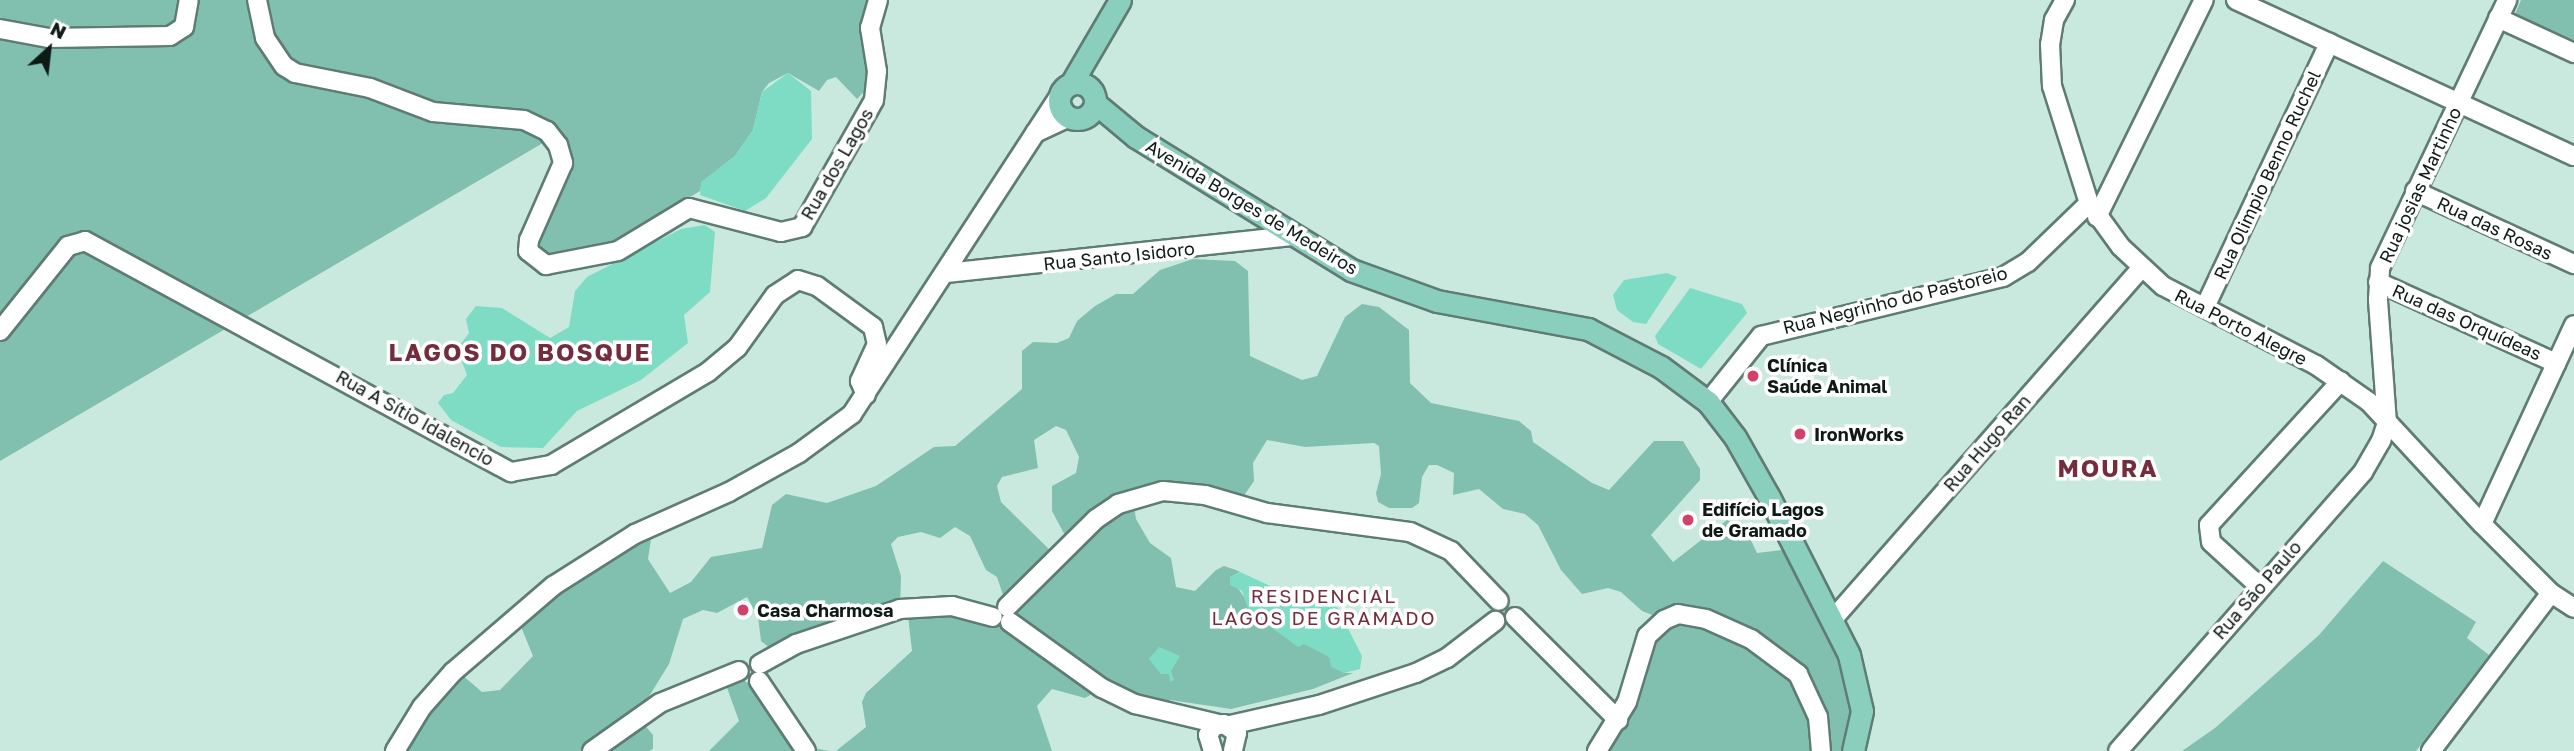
<!DOCTYPE html>
<meta charset="utf-8">
<style>
body{margin:0}
#map{position:relative;width:2574px;height:751px;overflow:hidden;background:#c9e9df;font-family:"Golos Text",sans-serif}
div>[style]{position:absolute}
.green>*{inset:0;background:#81c0af}
.water>*{inset:0;background:#7edcc4}
.roads{filter:drop-shadow(2px 0 #5f7c74) drop-shadow(-2px 0 #5f7c74) drop-shadow(0 2px #5f7c74) drop-shadow(0 -2px #5f7c74)}
.minor>*{height:18px;margin:-9px;padding:0 9px;transform-origin:9px;border-radius:9px;background:#fff}
.major>*{height:21px;margin:-10.5px;padding:0 10.5px;transform-origin:10.5px;border-radius:10.5px;background:#8acebe}
.major>.ring{margin:-10.5px;padding:0;box-sizing:content-box;background:none;border:21px solid #8acebe;border-radius:50%}
.dots>*{width:19px;height:19px;translate:-50% -50%;box-sizing:border-box;border:4px solid #fff;border-radius:50%}
span{translate:-50% -50%;white-space:nowrap;text-align:center;line-height:1.15;-webkit-text-stroke:7px #fff;paint-order:stroke}
.street-label{font-size:18px;color:#0e1a16}
.poi-label{font-size:18px;color:#0e1a16;font-weight:700}
.left{translate:0 -50%;text-align:left}
.neighbourhood-label{font-size:19px;color:#732d3d;letter-spacing:2px}
.district-label{font-size:24px;color:#732d3d;font-weight:700;letter-spacing:2px}
.north{position:absolute;left:14px;top:14px;width:70px;height:70px;-webkit-text-stroke:5px #fff;paint-order:stroke;rotate:27deg;font-size:19px;font-weight:700;line-height:28px;text-align:center;color:#0e1a16}
.north::after{content:'';display:block;margin:auto;width:24px;height:32px;background:#0e1a16;clip-path:polygon(50% 0,100% 100%,50% 72%,0 100%)}
</style>
<div id="map">
<div class="green">
<i style="clip-path:polygon(0 0,867px 0,862px 22px,869px 86px,857px 99px,836px 77px,827px 80px,819px 91px,788px 73px,769px 83px,762px 92px,753px 130px,735px 156px,702px 182px,700px 191px,617px 241px,585px 252px,544px 256px,535px 249px,567px 145px,560px 133px,0 461px)"></i>
<i style="clip-path:polygon(2521px 0,2574px 0,2574px 40px,2515px 14px)"></i>
<i style="clip-path:polygon(evenodd,1193px 259px,1235px 261px,1248px 271px,1250px 356px,1302px 380px,1317px 376px,1345px 317px,1362px 304px,1379px 307px,1409px 330px,1410px 383px,1431px 403px,1519px 421px,1531px 431px,1533px 442px,1592px 483px,1609px 490px,1654px 441px,1683px 441px,1700px 469px,1700px 480px,1651px 535px,1673px 562px,1727px 520px,1746px 530px,1757px 553px,1781px 550px,1792px 554px,1855px 671px,1852px 751px,1597px 751px,1663px 619px,1642px 611px,1621px 592px,1608px 588px,1582px 594px,1561px 570px,1538px 525px,1525px 514px,1503px 509px,1479px 489px,1453px 495px,1454px 473px,1437px 465px,1429px 465px,1422px 477px,1419px 503px,1412px 508px,1389px 508px,1378px 502px,1376px 493px,1381px 474px,1379px 446px,1374px 443px,1305px 447px,1267px 440px,1253px 463px,1254px 481px,1243px 497px,1231px 502px,1184px 491px,1134px 505px,1136px 519px,1150px 543px,1171px 558px,1176px 587px,1195px 591px,1216px 570px,1224px 566px,1236px 570px,1240px 572px,1230px 577px,1249px 604px,1329px 657px,1344px 673px,1353px 673px,1313px 689px,1231px 709px,1170px 700px,1171px 715px,1102px 688px,1085px 698px,1052px 689px,1037px 706px,1052px 751px,836px 751px,866px 727px,862px 702px,866px 693px,912px 651px,908px 616px,918px 605px,1006px 624px,1007px 607px,997px 577px,986px 570px,970px 536px,955px 527px,940px 538px,921px 532px,898px 537px,891px 544px,901px 576px,900px 609px,776px 653px,761px 641px,758px 617px,747px 597px,717px 613px,703px 610px,683px 619px,669px 664px,637px 716px,653px 735px,653px 749px,649px 751px,397px 751px,422px 707px,461px 674px,482px 692px,500px 690px,533px 656px,517px 617px,653px 526px,648px 559px,670px 593px,691px 582px,711px 557px,762px 548px,772px 505px,786px 494px,827px 503px,876px 486px,934px 447px,955px 446px,1022px 389px,1022px 351px,1033px 342px,1057px 343px,1069px 338px,1077px 321px,1095px 306px,1116px 294px,1133px 294px,1160px 270px,1193px 259px,1056px 426px,1066px 430px,1079px 457px,1076px 473px,1052px 486px,1052px 511px,1069px 543px,1056px 556px,1001px 502px,997px 486px,1002px 477px,1038px 468px,1034px 440px,1056px 426px)"></i>
<i style="clip-path:polygon(2383px 561px,2476px 622px,2467px 638px,2489px 655px,2416px 751px,2182px 751px,2215px 728px,2319px 635px)"></i>
<i style="clip-path:polygon(740px 676px,746px 682px,755px 683px,802px 746px,830px 751px,709px 751px,739px 721px,726px 685px)"></i>
</div>
<div class="water">
<i style="clip-path:polygon(788px 73px,811px 91px,812px 139px,766px 198px,745px 211px,700px 195px,701px 182px,735px 156px,753px 130px,762px 92px)"></i>
<i style="clip-path:polygon(705px 225px,715px 232px,710px 292px,684px 315px,688px 343px,641px 380px,577px 411px,543px 448px,501px 447px,451px 420px,438px 403px,444px 395px,453px 393px,467px 375px,457px 349px,469px 333px,466px 319px,476px 306px,502px 308px,550px 338px,569px 327px,575px 291px,587px 277px,681px 229px)"></i>
<i style="clip-path:polygon(1667px 273px,1677px 277px,1646px 324px,1633px 322px,1617px 310px,1613px 295px,1624px 280px)"></i>
<i style="clip-path:polygon(1690px 288px,1742px 304px,1747px 313px,1701px 369px,1658px 344px,1655px 336px)"></i>
<i style="clip-path:polygon(1240px 572px,1299px 599px,1333px 599px,1362px 656px,1360px 669px,1344px 673px,1331px 667px,1329px 657px,1304px 644px,1298px 647px,1249px 611px,1242px 591px,1230px 585px,1230px 577px)"></i>
<i style="clip-path:polygon(1159px 647px,1180px 656px,1171px 671px,1174px 680px,1170px 682px,1169px 674px,1161px 674px,1149px 659px)"></i>
</div>
<div class="roads">
<div class="minor">
<i style="left:257px;top:0;width:39px;rotate:78deg"></i>
<i style="left:265px;top:38px;width:34px;rotate:56deg"></i>
<i style="left:284px;top:66px;width:13px;rotate:32deg"></i>
<i style="left:295px;top:73px;width:76px;rotate:11.3deg"></i>
<i style="left:370px;top:88px;width:67px;rotate:20.9deg"></i>
<i style="left:433px;top:112px;width:91px;rotate:5deg"></i>
<i style="left:524px;top:120px;width:25px;rotate:26deg"></i>
<i style="left:547px;top:131px;width:18px;rotate:52deg"></i>
<i style="left:558px;top:145px;width:19px;rotate:74deg"></i>
<i style="left:563px;top:163px;width:84px;rotate:113.8deg"></i>
<i style="left:529px;top:240px;width:11px;rotate:95deg"></i>
<i style="left:528px;top:251px;width:23px;rotate:38deg"></i>
<i style="left:546px;top:265px;width:73px;rotate:-11deg"></i>
<i style="left:618px;top:251px;width:83px;rotate:-31.2deg"></i>
<i style="left:689px;top:208px;width:95px;rotate:14.6deg"></i>
<i style="left:781px;top:232px;width:22px;rotate:-13deg"></i>
<i style="left:802px;top:227px;width:146px;rotate:-60.4deg"></i>
<i style="left:874px;top:100px;width:29px;rotate:-84deg"></i>
<i style="left:877px;top:71px;width:44px;rotate:-99.2deg"></i>
<i style="left:870px;top:28px;width:29px;rotate:-74deg"></i>
<i style="left:2065px;top:0;width:23px;rotate:119deg"></i>
<i style="left:2054px;top:20px;width:24px;rotate:99deg"></i>
<i style="left:2050px;top:44px;width:42px;rotate:87.3deg"></i>
<i style="left:2052px;top:86px;width:123px;rotate:72.5deg"></i>
<i style="left:2089px;top:203px;width:54px;rotate:54deg"></i>
<i style="left:2121px;top:247px;width:57px;rotate:42.9deg"></i>
<i style="left:2163px;top:286px;width:172px;rotate:27.3deg"></i>
<i style="left:2316px;top:365px;width:65px;rotate:34.9deg"></i>
<i style="left:2369px;top:402px;width:166px;rotate:47.2deg"></i>
<i style="left:2482px;top:524px;width:98px;rotate:45deg"></i>
<i style="left:2551px;top:593px;width:27px;rotate:33deg"></i>
<i style="left:2236px;top:0;width:372px;rotate:24.8deg"></i>
<i style="left:2498px;top:18px;width:84px;rotate:24.7deg"></i>
<i style="left:0;top:29px;width:50px;rotate:10.4deg"></i>
<i style="left:49px;top:38px;width:121px;rotate:-0.9deg"></i>
<i style="left:170px;top:36px;width:17px;rotate:-33deg"></i>
<i style="left:184px;top:27px;width:27px;rotate:-80deg"></i>
<i style="left:1035px;top:133px;width:38px;rotate:-25deg"></i>
<i style="left:2415px;top:191px;width:175px;rotate:24.7deg"></i>
<i style="left:2097px;top:217px;width:242px;rotate:-63.8deg"></i>
<i style="left:946px;top:273px;width:348px;rotate:-6.1deg"></i>
<i style="left:2378px;top:282px;width:196px;rotate:24.5deg"></i>
<i style="left:2205px;top:307px;width:292px;rotate:-64.8deg"></i>
<i style="left:0;top:331px;width:109px;rotate:-51.3deg"></i>
<i style="left:68px;top:246px;width:18px;rotate:-16deg"></i>
<i style="left:85px;top:241px;width:485px;rotate:28.5deg"></i>
<i style="left:511px;top:472px;width:41px;rotate:-9.9deg"></i>
<i style="left:551px;top:465px;width:182px;rotate:-30.6deg"></i>
<i style="left:708px;top:372px;width:38px;rotate:-40deg"></i>
<i style="left:737px;top:348px;width:65px;rotate:-54.4deg"></i>
<i style="left:775px;top:295px;width:27px;rotate:-33deg"></i>
<i style="left:798px;top:280px;width:20px;rotate:18deg"></i>
<i style="left:817px;top:286px;width:69px;rotate:36.2deg"></i>
<i style="left:873px;top:327px;width:17px;rotate:77deg"></i>
<i style="left:877px;top:344px;width:41px;rotate:114.7deg"></i>
<i style="left:860px;top:381px;width:15px;rotate:67deg"></i>
<i style="left:1708px;top:402px;width:85px;rotate:-51.2deg"></i>
<i style="left:1761px;top:336px;width:249px;rotate:-13.7deg"></i>
<i style="left:2003px;top:277px;width:29px;rotate:-31deg"></i>
<i style="left:2028px;top:262px;width:85px;rotate:-44deg"></i>
<i style="left:2482px;top:524px;width:219px;rotate:-65.2deg"></i>
<i style="left:2259px;top:586px;width:65px;rotate:-137.5deg"></i>
<i style="left:2211px;top:542px;width:17px;rotate:-97deg"></i>
<i style="left:2209px;top:525px;width:195px;rotate:-47.5deg"></i>
<i style="left:1007px;top:607px;width:125px;rotate:-44.7deg"></i>
<i style="left:1096px;top:519px;width:27px;rotate:-34deg"></i>
<i style="left:1118px;top:504px;width:47px;rotate:-16.1deg"></i>
<i style="left:1163px;top:491px;width:42px;rotate:5.4deg"></i>
<i style="left:1205px;top:495px;width:65px;rotate:16.2deg"></i>
<i style="left:1267px;top:513px;width:144px;rotate:7.6deg"></i>
<i style="left:1410px;top:532px;width:45px;rotate:24.9deg"></i>
<i style="left:1451px;top:551px;width:69px;rotate:46.2deg"></i>
<i style="left:1515px;top:617px;width:146px;rotate:45deg"></i>
<i style="left:1833px;top:619px;width:467px;rotate:-48.7deg"></i>
<i style="left:1010px;top:622px;width:113px;rotate:35.7deg"></i>
<i style="left:1102px;top:688px;width:37px;rotate:26deg"></i>
<i style="left:1135px;top:704px;width:86px;rotate:13.4deg"></i>
<i style="left:760px;top:664px;width:41px;rotate:-29.1deg"></i>
<i style="left:796px;top:644px;width:110px;rotate:-18.6deg"></i>
<i style="left:900px;top:609px;width:52px;rotate:-3.3deg"></i>
<i style="left:952px;top:606px;width:42px;rotate:15deg"></i>
<i style="left:759px;top:681px;width:84px;rotate:56.1deg"></i>
<i style="left:1230px;top:725px;width:91px;rotate:-12.7deg"></i>
<i style="left:1319px;top:705px;width:102px;rotate:-18.3deg"></i>
<i style="left:1416px;top:673px;width:34px;rotate:-26deg"></i>
<i style="left:1447px;top:658px;width:61px;rotate:-37.6deg"></i>
<i style="left:395px;top:751px;width:52px;rotate:-58.5deg"></i>
<i style="left:422px;top:707px;width:47px;rotate:-48.5deg"></i>
<i style="left:453px;top:672px;width:132px;rotate:-40.7deg"></i>
<i style="left:553px;top:586px;width:97px;rotate:-32.4deg"></i>
<i style="left:635px;top:534px;width:103px;rotate:-24.1deg"></i>
<i style="left:729px;top:492px;width:80px;rotate:-29.1deg"></i>
<i style="left:799px;top:453px;width:66px;rotate:-36.3deg"></i>
<i style="left:852px;top:414px;width:379px;rotate:-56.9deg"></i>
<i style="left:592px;top:751px;width:83px;rotate:-35.2deg"></i>
<i style="left:660px;top:703px;width:85px;rotate:-22.1deg"></i>
<i style="left:1213px;top:751px;width:17px;rotate:-107deg"></i>
<i style="left:1208px;top:735px;width:11px;rotate:-56deg"></i>
<i style="left:1214px;top:726px;width:10px;rotate:-11deg"></i>
<i style="left:1224px;top:724px;width:16px;rotate:35deg"></i>
<i style="left:1237px;top:733px;width:18px;rotate:103deg"></i>
<i style="left:1597px;top:751px;width:57px;rotate:-58.5deg"></i>
<i style="left:1627px;top:702px;width:69px;rotate:-73.1deg"></i>
<i style="left:1647px;top:636px;width:23px;rotate:-43deg"></i>
<i style="left:1664px;top:620px;width:15px;rotate:-23deg"></i>
<i style="left:1678px;top:614px;width:28px;rotate:10deg"></i>
<i style="left:1706px;top:619px;width:49px;rotate:24deg"></i>
<i style="left:1751px;top:639px;width:59px;rotate:36.7deg"></i>
<i style="left:1798px;top:674px;width:47px;rotate:65.1deg"></i>
<i style="left:1818px;top:717px;width:34px;rotate:85deg"></i>
<i style="left:2118px;top:751px;width:371px;rotate:-48.7deg"></i>
<i style="left:2363px;top:472px;width:36px;rotate:-60deg"></i>
<i style="left:2381px;top:441px;width:19px;rotate:-72deg"></i>
<i style="left:2387px;top:423px;width:124px;rotate:-94.2deg"></i>
<i style="left:2378px;top:299px;width:31px;rotate:-86deg"></i>
<i style="left:2380px;top:268px;width:297px;rotate:-64.6deg"></i>
<i style="left:2431px;top:751px;width:198px;rotate:-52.8deg"></i>
</div>
<div class="major">
<i class="ring" style="left:1059px;top:83px;width:15px;height:15px"></i>
<i style="left:1071px;top:84px;width:97px;rotate:-59.7deg"></i>
<i style="left:1095px;top:103px;width:53px;rotate:39.7deg"></i>
<i style="left:1136px;top:137px;width:253px;rotate:31.7deg"></i>
<i style="left:1351px;top:270px;width:91px;rotate:19.8deg"></i>
<i style="left:1437px;top:301px;width:154px;rotate:10.5deg"></i>
<i style="left:1588px;top:329px;width:82px;rotate:27.5deg"></i>
<i style="left:1661px;top:367px;width:59px;rotate:36.7deg"></i>
<i style="left:1708px;top:402px;width:44px;rotate:52.4deg"></i>
<i style="left:1735px;top:437px;width:69px;rotate:60.5deg"></i>
<i style="left:1769px;top:497px;width:177px;rotate:63.1deg"></i>
<i style="left:1849px;top:655px;width:57px;rotate:76.9deg"></i>
<i style="left:1862px;top:711px;width:41px;rotate:102.7deg"></i>
</div>
</div>
<div class="dots">
<i style="left:1753px;top:376px;background:#d04268"></i>
<i style="left:1800px;top:434px;background:#d04268"></i>
<i style="left:1688px;top:520px;background:#d04268"></i>
<i style="left:743px;top:610px;background:#d04268"></i>
</div>
<div class="street-label">
<span style="left:837px;top:164px;rotate:-60deg">Rua dos Lagos</span>
<span style="left:2267px;top:175px;rotate:-65deg">Rua Olimpio Benno Ruchel</span>
<span style="left:2420px;top:185px;rotate:-65deg">Rua josias Martinho</span>
<span style="left:1252px;top:207px;rotate:31deg">Avenida Borges de Medeiros</span>
<span style="left:2495px;top:228px;rotate:25deg">Rua das Rosas</span>
<span style="left:1119px;top:256px;rotate:-6deg">Rua Santo Isidoro</span>
<span style="left:1895px;top:300px;rotate:-14deg">Rua Negrinho do Pastoreio</span>
<span style="left:2467px;top:322px;rotate:24deg">Rua das Orquídeas</span>
<span style="left:2241px;top:327px;rotate:27deg">Rua Porto Alegre</span>
<span style="left:415px;top:418px;rotate:29deg">Rua A Sítio Idalencio</span>
<span style="left:1987px;top:443px;rotate:-49deg">Rua Hugo Ran</span>
<span style="left:2257px;top:590px;rotate:-49deg">Rua São Paulo</span>
</div>
<div class="poi-label">
<span class="left" style="left:1767px;top:376px">Clínica<br>Saúde Animal</span>
<span class="left" style="left:1814px;top:434px">IronWorks</span>
<span class="left" style="left:1702px;top:520px">Edifício Lagos<br>de Gramado</span>
<span class="left" style="left:757px;top:610px">Casa Charmosa</span>
</div>
<div class="neighbourhood-label">
<span style="left:1324px;top:607px">RESIDENCIAL<br>LAGOS DE GRAMADO</span>
</div>
<div class="district-label">
<span style="left:520px;top:352px">LAGOS DO BOSQUE</span>
<span style="left:2108px;top:468px">MOURA</span>
</div>
<div class="north">N</div>
</div>
